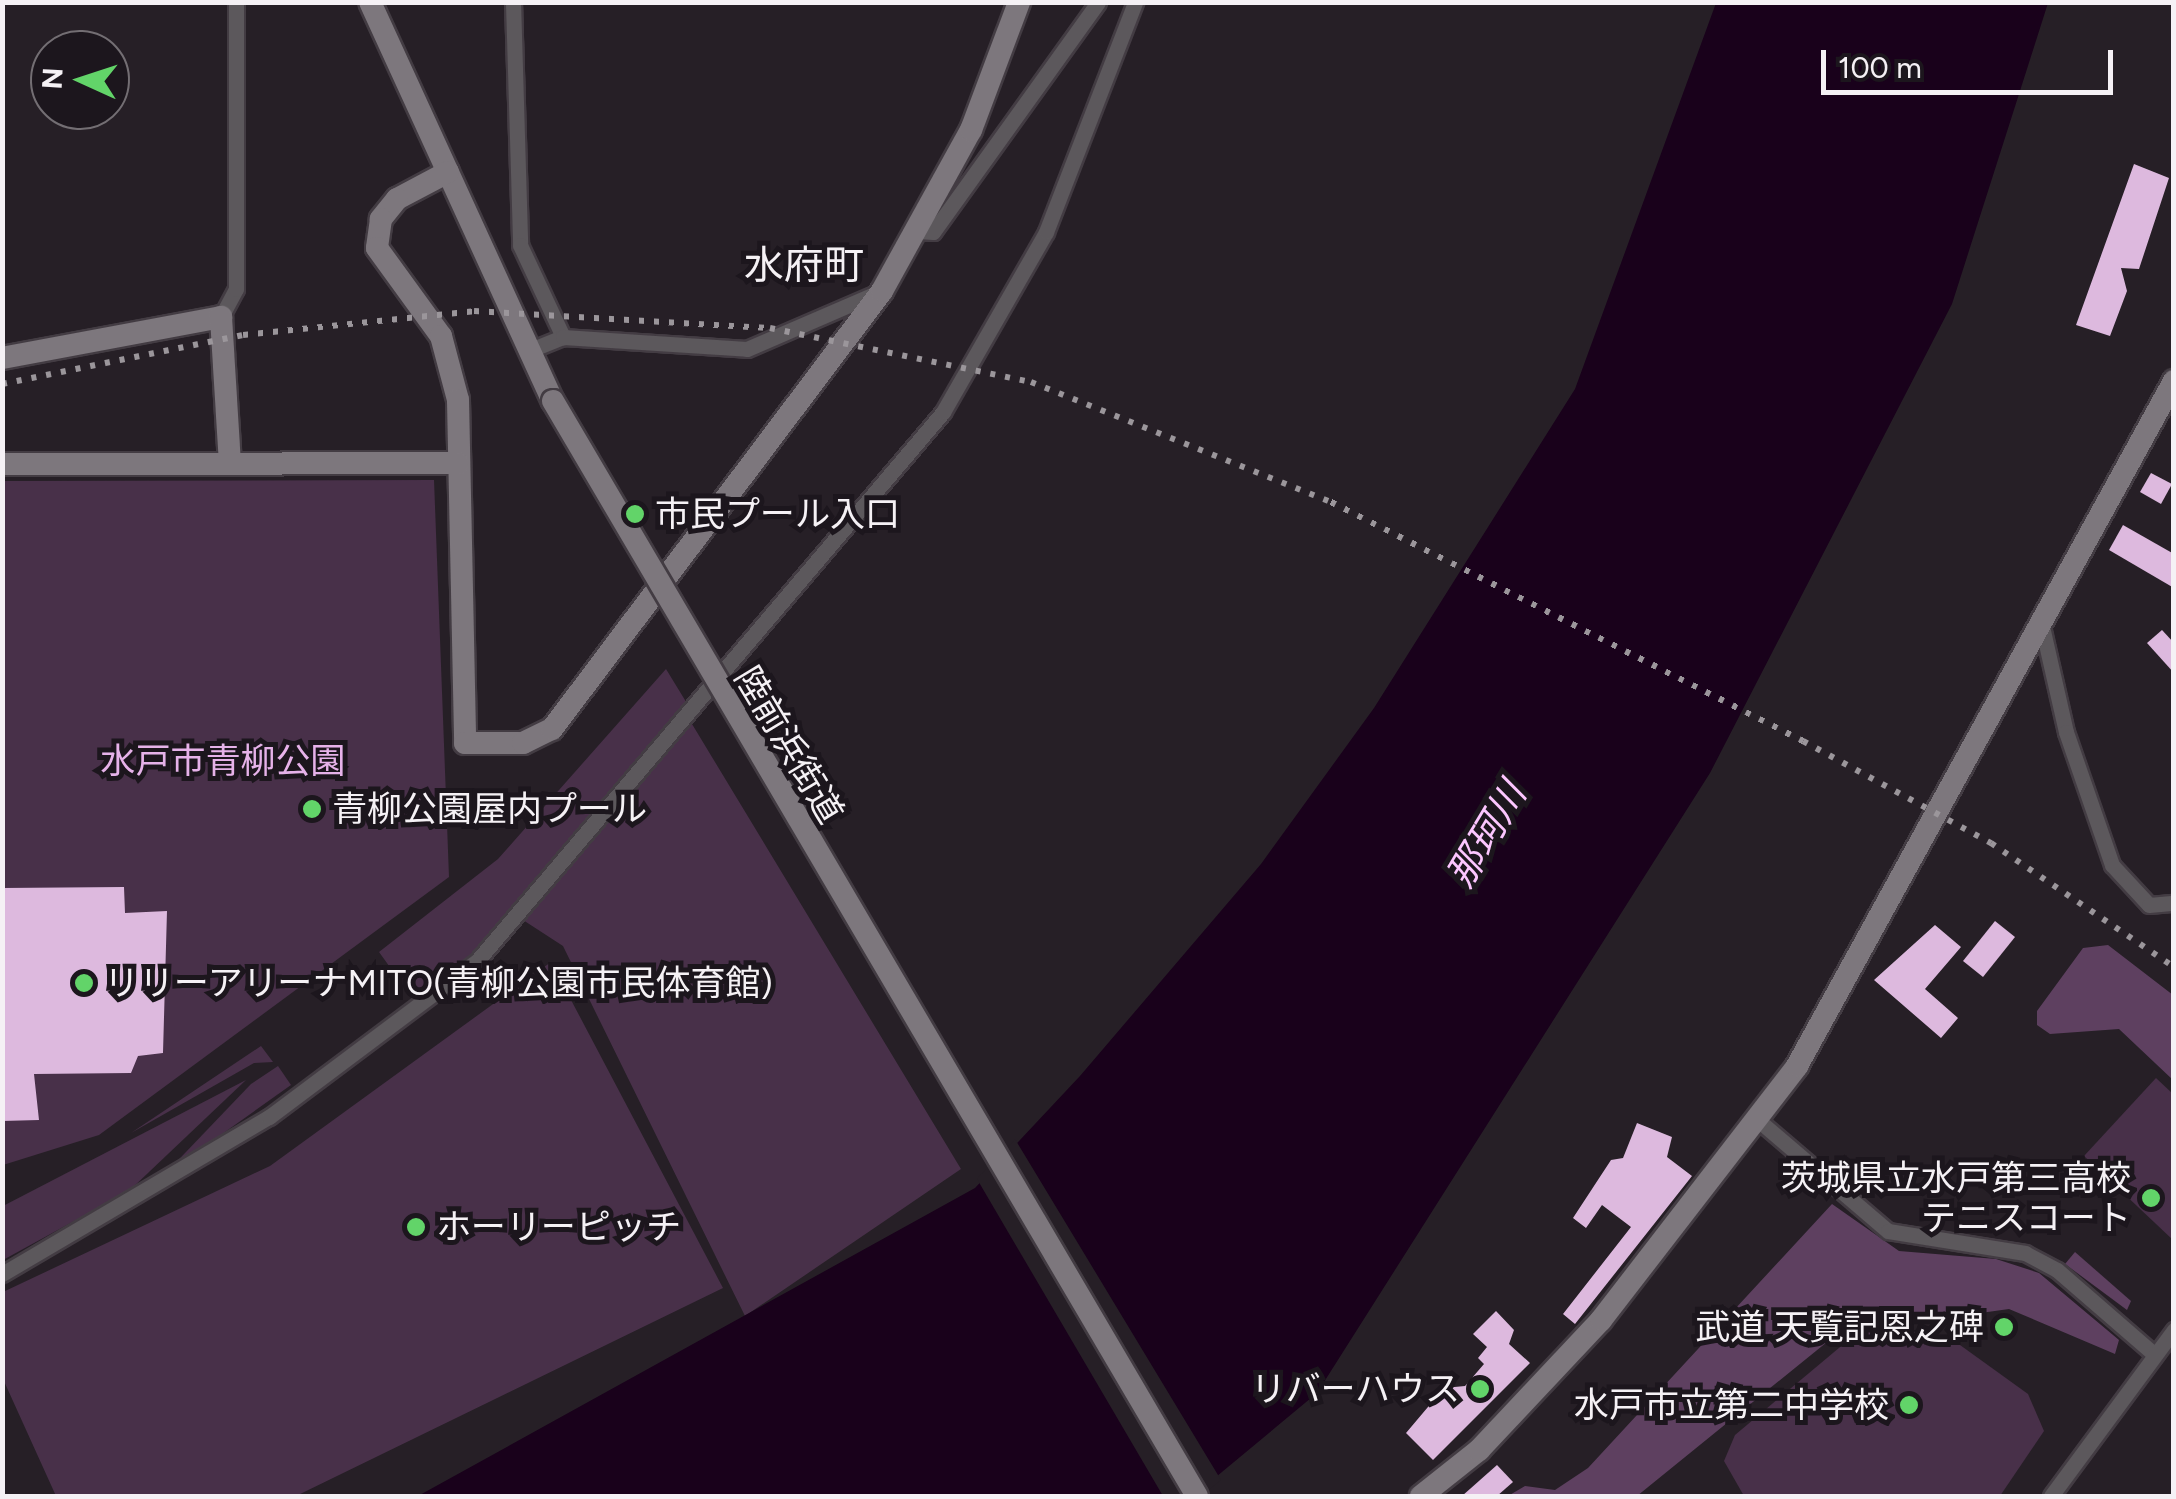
<!DOCTYPE html>
<meta charset="utf-8">
<style>
body{margin:0}
#map{position:relative;width:2176px;height:1499px;overflow:hidden;background:#261f26;font-family:Figtree,"Noto Sans JP",sans-serif}
div>[style]{position:absolute}
.green>*{inset:0;background:#483049}
.forest>*{inset:0;background:#5e4060}
.water>*{inset:0;background:#19011b}
.pier>*{inset:0;background:#261f26}
.building>*{inset:0;background:#ddb9de}
.roads{filter:drop-shadow(2px 0 #433c43) drop-shadow(-2px 0 #433c43) drop-shadow(0 2px #433c43) drop-shadow(0 -2px #433c43)}
.street>*{height:15px;margin:-7.5px;padding:0 7.5px;transform-origin:7.5px;border-radius:7.5px;background:#5c585c}
.secondary>*{height:22px;margin:-11px;padding:0 11px;transform-origin:11px;border-radius:11px;background:#7d777d}
.rail>*{height:6px;margin-top:-3px;transform-origin:0;background:repeating-linear-gradient(90deg,#9b969b 0 5px,transparent 0 15px)}
.bridges{filter:drop-shadow(2px 0 #433c43) drop-shadow(-2px 0 #433c43) drop-shadow(0 2px #433c43) drop-shadow(0 -2px #433c43)}
.secondary-bridge>*{height:22px;margin:-11px;padding:0 11px;transform-origin:11px;border-radius:11px;background:#7d777d}
.dots>*{width:28px;height:28px;translate:-50% -50%;box-sizing:border-box;border:5px solid #1c161d;border-radius:50%}
span{translate:-50% -50%;white-space:nowrap;text-align:center;line-height:1.15;-webkit-text-stroke:10px #1c161d;paint-order:stroke}
.poi-label{font-size:35px;color:#f5f1f5}
.left{translate:0 -50%;text-align:left}
.right{translate:-100% -50%;text-align:right}
.street-label{font-size:35px;color:#f5f1f5}
.park-label{font-size:35px;color:#e6b2e9}
.water-label{font-size:38px;color:#fcc6ff;font-style:italic}
.quarter-label{font-size:40px;color:#f5f1f5}
.frame{position:absolute;inset:0;border:5px solid #f5f1f5;pointer-events:none}
.north{position:absolute;left:30px;top:30px;width:100px;height:100px;box-sizing:border-box;background:#1c161d;border:2px solid #736e73;border-radius:50%;rotate:273deg;font-size:28px;font-weight:700;line-height:40px;text-align:center;color:#f5f1f5}
.north::after{content:'';display:block;margin:auto;width:35px;height:45px;background:#62d469;clip-path:polygon(50% 0,100% 100%,50% 72%,0 100%)}
.scale{position:absolute;left:1821px;top:50px;width:292px;height:45px;box-sizing:border-box;border:5px solid #f5f1f5;border-top:0;padding-left:12px;font-size:30px;line-height:35px;white-space:nowrap;color:#f5f1f5;-webkit-text-stroke:8px #1c161d;paint-order:stroke}
</style>
<div id="map">
<div class="green">
<i style="clip-path:polygon(434px 480px,449px 877px,99px 1135px,3px 1165px,3px 481px)"></i>
<i style="clip-path:polygon(666px 669px,688px 705px,477px 954px,410px 995px,379px 952px,498px 859px)"></i>
<i style="clip-path:polygon(692px 724px,961px 1169px,745px 1316px,563px 946px,523px 920px)"></i>
<i style="clip-path:polygon(551px 962px,723px 1288px,296px 1496px,56px 1496px,3px 1379px,3px 1292px,270px 1166px)"></i>
<i style="clip-path:polygon(261px 1046px,273px 1062px,254px 1063px,131px 1133px)"></i>
<i style="clip-path:polygon(278px 1066px,291px 1085px,163px 1176px,251px 1084px)"></i>
<i style="clip-path:polygon(2156px 1078px,2173px 1094px,2173px 1240px,2084px 1156px)"></i>
<i style="clip-path:polygon(246px 1080px,129px 1191px,3px 1260px,3px 1206px)"></i>
<i style="clip-path:polygon(1881px 1323px,1960px 1345px,2028px 1394px,2044px 1431px,2000px 1496px,1744px 1496px,1724px 1461px,1735px 1435px,1864px 1327px)"></i>
</div>
<div class="forest">
<i style="clip-path:polygon(2108px 945px,2173px 995px,2173px 1080px,2119px 1029px,2050px 1034px,2037px 1025px,2037px 1011px,2083px 948px)"></i>
<i style="clip-path:polygon(1832px 1204px,1899px 1251px,1996px 1259px,2039px 1273px,2119px 1340px,2115px 1354px,2009px 1309px,1952px 1317px,1869px 1308px,1637px 1496px,1508px 1496px,1525px 1486px,1555px 1490px,1588px 1468px)"></i>
<i style="clip-path:polygon(2075px 1252px,2131px 1301px,2127px 1310px,2065px 1264px)"></i>
</div>
<div class="water">
<i style="clip-path:polygon(1716px 3px,2048px 3px,1952px 304px,1710px 773px,1317px 1393px,1193px 1496px,418px 1496px,975px 1188px,1080px 1076px,1261px 864px,1374px 708px,1575px 389px)"></i>
</div>
<div class="pier">
<i style="clip-path:polygon(1015px 1139px,1221px 1480px,1201px 1496px,1163px 1496px,977px 1179px)"></i>
</div>
<div class="building">
<i style="clip-path:polygon(2134px 164px,2169px 178px,2139px 269px,2121px 268px,2127px 291px,2110px 336px,2076px 325px)"></i>
<i style="clip-path:polygon(2151px 473px,2172px 484px,2161px 504px,2140px 492px)"></i>
<i style="clip-path:polygon(2123px 525px,2174px 554px,2174px 588px,2109px 550px)"></i>
<i style="clip-path:polygon(2162px 630px,2174px 643px,2174px 673px,2147px 643px)"></i>
<i style="clip-path:polygon(124px 887px,125px 913px,167px 911px,163px 1053px,138px 1056px,131px 1073px,34px 1074px,39px 1120px,2px 1121px,2px 888px)"></i>
<i style="clip-path:polygon(1995px 921px,2015px 937px,1983px 977px,1963px 961px)"></i>
<i style="clip-path:polygon(1935px 925px,1961px 947px,1925px 989px,1958px 1018px,1941px 1038px,1874px 980px)"></i>
<i style="clip-path:polygon(1637px 1123px,1672px 1137px,1667px 1157px,1692px 1176px,1575px 1324px,1563px 1314px,1631px 1227px,1602px 1205px,1586px 1228px,1573px 1218px,1611px 1160px,1623px 1158px)"></i>
<i style="clip-path:polygon(1496px 1311px,1514px 1330px,1509px 1344px,1530px 1363px,1433px 1460px,1406px 1433px,1444px 1388px,1465px 1386px,1484px 1364px,1478px 1358px,1487px 1347px,1473px 1334px)"></i>
<i style="clip-path:polygon(1497px 1465px,1513px 1482px,1497px 1496px,1462px 1496px)"></i>
</div>
<div class="roads">
<div class="street">
<i style="left:513px;top:2px;width:243px;rotate:88.3deg"></i>
<i style="left:520px;top:245px;width:102px;rotate:64.9deg"></i>
<i style="left:918px;top:231px;width:15px;rotate:4deg"></i>
<i style="left:933px;top:232px;width:283px;rotate:-54.3deg"></i>
<i style="left:221px;top:317px;width:32px;rotate:-62deg"></i>
<i style="left:236px;top:289px;width:287px;rotate:-90deg"></i>
<i style="left:528px;top:351px;width:38px;rotate:-22deg"></i>
<i style="left:563px;top:337px;width:184px;rotate:3.7deg"></i>
<i style="left:747px;top:349px;width:144px;rotate:-23.4deg"></i>
<i style="left:2041px;top:622px;width:113px;rotate:77.2deg"></i>
<i style="left:2066px;top:732px;width:141px;rotate:70.9deg"></i>
<i style="left:2112px;top:865px;width:54px;rotate:47.2deg"></i>
<i style="left:2149px;top:905px;width:25px;rotate:-5deg"></i>
<i style="left:1758px;top:1120px;width:171px;rotate:40.5deg"></i>
<i style="left:1888px;top:1231px;width:139px;rotate:9.1deg"></i>
<i style="left:2025px;top:1253px;width:36px;rotate:28deg"></i>
<i style="left:2057px;top:1270px;width:128px;rotate:40.9deg"></i>
<i style="left:2px;top:1274px;width:310px;rotate:-30.5deg"></i>
<i style="left:269px;top:1117px;width:260px;rotate:-36.9deg"></i>
<i style="left:477px;top:961px;width:720px;rotate:-49.67deg"></i>
<i style="left:943px;top:412px;width:207px;rotate:-60.2deg"></i>
<i style="left:1046px;top:232px;width:247px;rotate:-68.8deg"></i>
<i style="left:2051px;top:1496px;width:207px;rotate:-53.5deg"></i>
</div>
<div class="secondary">
<i style="left:370px;top:2px;width:439px;rotate:65.4deg"></i>
<i style="left:448px;top:172px;width:58px;rotate:152.1deg"></i>
<i style="left:397px;top:199px;width:26px;rotate:129deg"></i>
<i style="left:381px;top:219px;width:29px;rotate:98deg"></i>
<i style="left:377px;top:248px;width:109px;rotate:54deg"></i>
<i style="left:441px;top:336px;width:66px;rotate:75.1deg"></i>
<i style="left:458px;top:400px;width:343px;rotate:88.8deg"></i>
<i style="left:465px;top:743px;width:58px"></i>
<i style="left:523px;top:743px;width:32px;rotate:-26deg"></i>
<i style="left:552px;top:729px;width:548px;rotate:-53deg"></i>
<i style="left:882px;top:291px;width:184px;rotate:-61.1deg"></i>
<i style="left:971px;top:130px;width:137px;rotate:-69.4deg"></i>
<i style="left:2px;top:358px;width:223px;rotate:-10.6deg"></i>
<i style="left:221px;top:317px;width:146px;rotate:86.5deg"></i>
<i style="left:2px;top:464px;width:455px;rotate:-0.1deg"></i>
<i style="left:1421px;top:1496px;width:74px;rotate:-38.4deg"></i>
<i style="left:1479px;top:1450px;width:178px;rotate:-46.8deg"></i>
<i style="left:1601px;top:1320px;width:321px;rotate:-52.3deg"></i>
<i style="left:1797px;top:1066px;width:782px;rotate:-61.17deg"></i>
</div>
</div>
<div class="rail">
<i style="left:2px;top:384px;width:246px;rotate:-11.5deg"></i>
<i style="left:243px;top:335px;width:232px;rotate:-5.9deg"></i>
<i style="left:474px;top:311px;width:296px;rotate:3.3deg"></i>
<i style="left:770px;top:328px;width:267px;rotate:11.7deg"></i>
<i style="left:1031px;top:382px;width:323px;rotate:21.8deg"></i>
<i style="left:1331px;top:502px;width:529px;rotate:26.86deg"></i>
<i style="left:1803px;top:741px;width:214px;rotate:28.5deg"></i>
<i style="left:1991px;top:843px;width:221px;rotate:34.1deg"></i>
</div>
<div class="bridges">
<div class="secondary-bridge">
<i style="left:553px;top:401px;width:1270px;rotate:59.54deg"></i>
</div>
</div>
<div class="dots">
<i style="left:635px;top:514px;background:#62d469"></i>
<i style="left:312px;top:809px;background:#62d469"></i>
<i style="left:84px;top:983px;background:#62d469"></i>
<i style="left:2151px;top:1198px;background:#62d469"></i>
<i style="left:416px;top:1227px;background:#62d469"></i>
<i style="left:2004px;top:1327px;background:#62d469"></i>
<i style="left:1480px;top:1389px;background:#62d469"></i>
<i style="left:1909px;top:1405px;background:#62d469"></i>
</div>
<div class="poi-label">
<span class="left" style="left:655px;top:514px">市民プール入口</span>
<span class="left" style="left:332px;top:809px">青柳公園屋内プール</span>
<span class="left" style="left:104px;top:983px">リリーアリーナMITO(青柳公園市民体育館)</span>
<span class="right" style="left:2131px;top:1198px">茨城県立水戸第三高校<br>テニスコート</span>
<span class="left" style="left:436px;top:1227px">ホーリーピッチ</span>
<span class="right" style="left:1984px;top:1327px">武道 天覧記恩之碑</span>
<span class="right" style="left:1460px;top:1389px">リバーハウス</span>
<span class="right" style="left:1889px;top:1405px">水戸市立第二中学校</span>
</div>
<div class="street-label">
<span style="left:789px;top:745px;rotate:59deg">陸前浜街道</span>
</div>
<div class="park-label">
<span style="left:223px;top:761px">水戸市青柳公園</span>
</div>
<div class="water-label">
<span style="left:1487px;top:835px;rotate:-59deg">那珂川</span>
</div>
<div class="quarter-label">
<span style="left:804px;top:265px">水府町</span>
</div>
<div class="frame"></div>
<div class="north">N</div>
<div class="scale">100 m</div>
</div>
